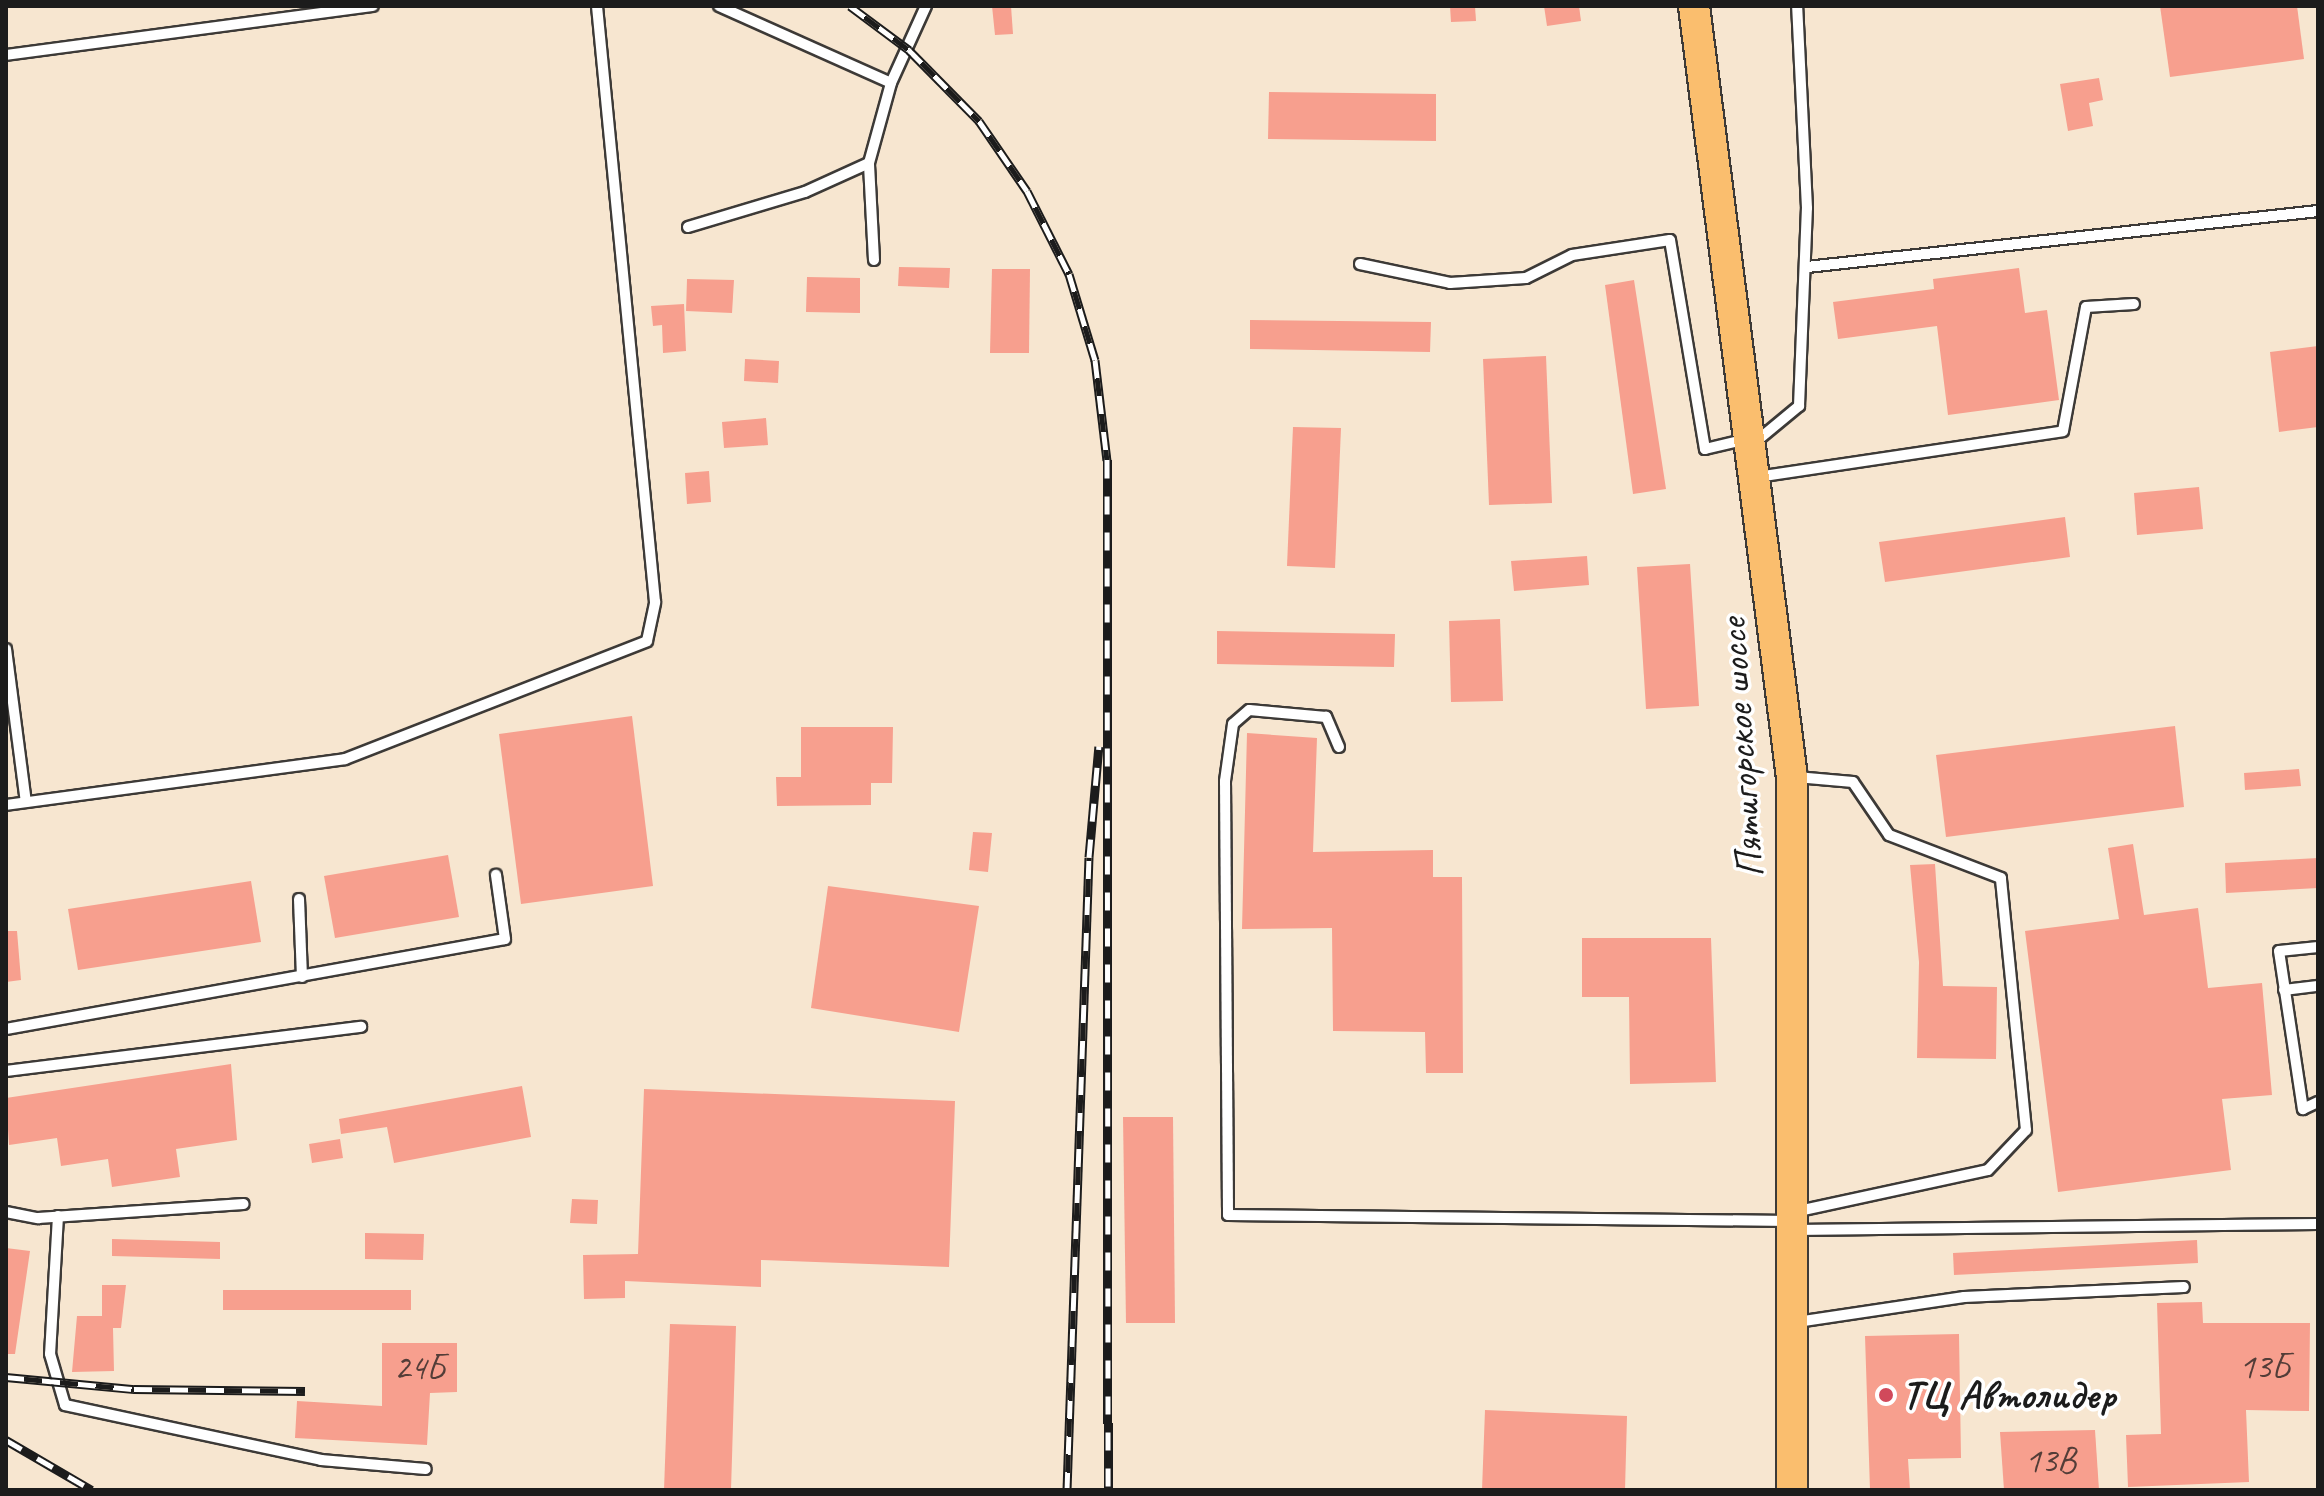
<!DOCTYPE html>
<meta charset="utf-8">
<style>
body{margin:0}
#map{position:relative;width:2324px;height:1496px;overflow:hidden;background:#f7e6d0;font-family:Caveat,sans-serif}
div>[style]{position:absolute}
.building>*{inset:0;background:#f79f8e}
.roads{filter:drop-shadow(2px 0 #3d3a37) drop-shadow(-2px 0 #3d3a37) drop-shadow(0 2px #3d3a37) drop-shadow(0 -2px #3d3a37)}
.service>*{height:10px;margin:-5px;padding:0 5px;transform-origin:5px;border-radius:5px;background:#fff}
.primary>*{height:30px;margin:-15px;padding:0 15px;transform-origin:15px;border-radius:15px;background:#fabe6e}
.rail>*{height:9px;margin-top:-4.5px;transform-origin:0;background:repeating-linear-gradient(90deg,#fff 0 18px,#1c1c1c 0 36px);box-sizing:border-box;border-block:2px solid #1c1c1c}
.dots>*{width:22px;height:22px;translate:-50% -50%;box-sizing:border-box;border:4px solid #fff;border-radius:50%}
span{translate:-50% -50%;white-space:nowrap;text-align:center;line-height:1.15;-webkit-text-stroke:7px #fff;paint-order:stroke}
.number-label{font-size:36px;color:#533d38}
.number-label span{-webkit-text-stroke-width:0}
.street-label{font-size:40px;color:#1c1c1c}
.poi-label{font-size:40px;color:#1c1c1c;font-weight:700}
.left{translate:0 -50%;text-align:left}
.frame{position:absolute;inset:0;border:8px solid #1c1c1c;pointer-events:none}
</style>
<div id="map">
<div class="building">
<i style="clip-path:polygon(992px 6px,1011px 6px,1013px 34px,995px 35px)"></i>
<i style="clip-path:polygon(1450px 6px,1475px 6px,1476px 21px,1451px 22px)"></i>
<i style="clip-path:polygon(1544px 6px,1579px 6px,1581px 21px,1547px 26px)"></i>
<i style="clip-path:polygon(2160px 6px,2297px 6px,2304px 59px,2170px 77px)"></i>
<i style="clip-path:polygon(2099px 78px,2103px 100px,2089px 103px,2093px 126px,2068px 131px,2060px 84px)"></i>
<i style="clip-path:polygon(1269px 92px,1436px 94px,1436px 141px,1268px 139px)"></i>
<i style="clip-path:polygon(899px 267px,950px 268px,949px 288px,898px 286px)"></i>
<i style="clip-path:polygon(2019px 268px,2025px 313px,2047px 310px,2059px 400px,1948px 415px,1937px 326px,1838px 339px,1833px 302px,1934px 289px,1933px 279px)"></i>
<i style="clip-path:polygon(992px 269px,1030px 269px,1029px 353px,990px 353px)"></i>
<i style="clip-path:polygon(807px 277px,860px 278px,860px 313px,806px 312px)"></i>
<i style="clip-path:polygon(687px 279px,734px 280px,732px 313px,686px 311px)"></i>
<i style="clip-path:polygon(1634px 280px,1666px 489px,1633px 494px,1605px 285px)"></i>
<i style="clip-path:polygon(684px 304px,686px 351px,663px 353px,662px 325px,653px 326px,651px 306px)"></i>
<i style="clip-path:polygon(1250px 320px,1431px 322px,1430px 352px,1250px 349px)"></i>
<i style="clip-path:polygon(2318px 346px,2318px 427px,2279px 432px,2270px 352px)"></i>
<i style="clip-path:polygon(1546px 356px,1552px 503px,1489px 505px,1483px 359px)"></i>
<i style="clip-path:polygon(745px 359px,779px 361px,778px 383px,744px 381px)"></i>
<i style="clip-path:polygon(766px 418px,768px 445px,724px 448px,722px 422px)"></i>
<i style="clip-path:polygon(1293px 427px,1341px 428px,1335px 568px,1287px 566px)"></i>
<i style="clip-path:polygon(709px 471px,711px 502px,687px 504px,685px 473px)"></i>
<i style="clip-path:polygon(2199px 487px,2203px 529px,2137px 535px,2134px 493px)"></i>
<i style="clip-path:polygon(2065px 517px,2070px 557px,1885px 582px,1879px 542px)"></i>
<i style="clip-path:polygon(1587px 556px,1589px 585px,1514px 591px,1511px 561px)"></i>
<i style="clip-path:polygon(1690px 564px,1699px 706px,1646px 709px,1637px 567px)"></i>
<i style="clip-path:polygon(1500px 619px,1503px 701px,1451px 702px,1449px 621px)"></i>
<i style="clip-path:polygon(1217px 631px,1395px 634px,1394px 667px,1217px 664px)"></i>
<i style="clip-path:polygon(632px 716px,653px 886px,521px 904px,499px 734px)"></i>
<i style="clip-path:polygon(2175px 726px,2184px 807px,1946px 837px,1936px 755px)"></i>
<i style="clip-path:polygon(801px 727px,893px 727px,892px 783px,871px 783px,871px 805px,777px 806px,776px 777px,801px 777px)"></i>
<i style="clip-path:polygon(1247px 733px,1317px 738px,1313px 852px,1433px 850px,1433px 877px,1462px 877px,1463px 1073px,1426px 1073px,1425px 1032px,1333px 1031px,1332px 928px,1242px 929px)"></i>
<i style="clip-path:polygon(2299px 769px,2301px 786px,2245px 790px,2244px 773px)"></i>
<i style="clip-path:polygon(973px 832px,992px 833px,988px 872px,969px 870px)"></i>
<i style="clip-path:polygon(2133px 844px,2144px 915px,2198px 908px,2208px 988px,2262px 983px,2272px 1095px,2222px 1099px,2231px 1170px,2058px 1192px,2025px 931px,2119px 919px,2108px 848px)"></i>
<i style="clip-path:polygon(448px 855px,459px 917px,335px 938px,324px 876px)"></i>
<i style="clip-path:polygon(2318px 858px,2318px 888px,2226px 893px,2225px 863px)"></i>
<i style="clip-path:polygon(1935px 864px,1943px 986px,1997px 987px,1996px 1059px,1917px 1058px,1919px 962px,1910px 865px)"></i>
<i style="clip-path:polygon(251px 881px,261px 942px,78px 970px,68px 909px)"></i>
<i style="clip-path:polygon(828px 886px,979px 906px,959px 1032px,811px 1008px)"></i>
<i style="clip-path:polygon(6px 931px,17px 931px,21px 980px,6px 982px)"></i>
<i style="clip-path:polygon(1582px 938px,1711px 938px,1716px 1082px,1630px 1084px,1629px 997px,1582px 997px)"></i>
<i style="clip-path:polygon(231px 1064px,237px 1140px,176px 1149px,180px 1177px,112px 1187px,108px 1159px,61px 1166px,57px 1138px,9px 1145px,6px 1098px)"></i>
<i style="clip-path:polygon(522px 1086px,531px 1137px,394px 1163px,387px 1127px,341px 1134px,339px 1119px)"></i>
<i style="clip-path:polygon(644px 1089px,955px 1101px,949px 1267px,761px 1260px,761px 1287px,625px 1281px,625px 1298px,584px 1299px,583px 1255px,638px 1254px)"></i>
<i style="clip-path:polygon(1123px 1117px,1173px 1117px,1175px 1323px,1126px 1323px)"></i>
<i style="clip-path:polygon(340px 1139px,343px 1158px,312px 1163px,309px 1144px)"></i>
<i style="clip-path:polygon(572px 1199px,598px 1200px,597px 1224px,570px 1223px)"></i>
<i style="clip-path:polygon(365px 1233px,424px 1234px,423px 1260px,365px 1259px)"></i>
<i style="clip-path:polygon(112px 1239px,220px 1242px,220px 1259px,112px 1256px)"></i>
<i style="clip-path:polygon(2197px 1240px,2198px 1263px,1954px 1275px,1953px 1253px)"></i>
<i style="clip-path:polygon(6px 1248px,30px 1251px,15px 1354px,6px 1354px)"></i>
<i style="clip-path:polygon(102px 1285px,126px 1285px,121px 1328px,113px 1328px,114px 1371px,72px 1372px,77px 1316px,102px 1316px)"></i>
<i style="clip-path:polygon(223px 1290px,411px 1290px,411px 1310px,223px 1310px)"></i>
<i style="clip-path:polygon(2202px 1302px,2203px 1323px,2310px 1323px,2309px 1411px,2246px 1410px,2249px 1482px,2128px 1487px,2126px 1435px,2161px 1434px,2157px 1303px)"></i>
<i style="clip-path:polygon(670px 1324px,736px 1326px,731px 1490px,664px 1490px)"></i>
<i style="clip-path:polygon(1959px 1334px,1961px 1458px,1908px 1459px,1910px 1490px,1870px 1490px,1865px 1336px)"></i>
<i style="clip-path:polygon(382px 1343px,457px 1343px,457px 1392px,430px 1393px,427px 1445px,295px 1438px,297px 1401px,382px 1406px)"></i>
<i style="clip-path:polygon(1485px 1410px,1627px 1416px,1625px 1490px,1482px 1490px)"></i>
<i style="clip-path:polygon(2095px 1430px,2099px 1490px,2004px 1490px,2000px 1432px)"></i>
</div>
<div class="roads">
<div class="service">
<i style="left:719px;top:6px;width:188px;rotate:24.1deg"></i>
<i style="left:6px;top:55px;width:370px;rotate:-7.6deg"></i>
<i style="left:688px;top:227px;width:122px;rotate:-16.7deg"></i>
<i style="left:805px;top:192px;width:70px;rotate:-24.4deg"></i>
<i style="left:874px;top:260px;width:97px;rotate:-93deg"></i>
<i style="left:869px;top:163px;width:83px;rotate:-74.6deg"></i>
<i style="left:891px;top:83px;width:85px;rotate:-65.6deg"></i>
<i style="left:1360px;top:264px;width:92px;rotate:11.9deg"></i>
<i style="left:1450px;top:283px;width:76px;rotate:-3.8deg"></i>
<i style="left:1526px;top:278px;width:51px;rotate:-26.6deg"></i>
<i style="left:1572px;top:255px;width:99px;rotate:-8.7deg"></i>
<i style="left:1670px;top:240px;width:212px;rotate:80.5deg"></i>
<i style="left:1705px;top:449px;width:43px;rotate:-13.4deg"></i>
<i style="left:1807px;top:267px;width:514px;rotate:-6.25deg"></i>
<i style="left:1753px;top:444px;width:60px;rotate:-39.6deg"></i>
<i style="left:1799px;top:406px;width:198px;rotate:-87.7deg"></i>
<i style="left:1807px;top:208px;width:202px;rotate:-92.8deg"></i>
<i style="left:1757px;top:477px;width:309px;rotate:-8.5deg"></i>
<i style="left:2063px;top:431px;width:126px;rotate:-79.5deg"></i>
<i style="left:2086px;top:307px;width:48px;rotate:-3.6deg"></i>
<i style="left:6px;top:649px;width:154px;rotate:82.6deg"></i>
<i style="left:1339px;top:747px;width:33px;rotate:-113deg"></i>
<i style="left:1326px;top:717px;width:77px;rotate:-174.8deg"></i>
<i style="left:1249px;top:710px;width:21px;rotate:139deg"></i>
<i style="left:1233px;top:724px;width:58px;rotate:98deg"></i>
<i style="left:1225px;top:781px;width:434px;rotate:89.6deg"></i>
<i style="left:1228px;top:1215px;width:562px;rotate:0.61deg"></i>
<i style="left:6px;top:805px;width:342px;rotate:-7.7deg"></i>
<i style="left:345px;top:759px;width:324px;rotate:-21.3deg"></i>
<i style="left:647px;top:641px;width:40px;rotate:-78deg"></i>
<i style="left:655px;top:602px;width:599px;rotate:-95.56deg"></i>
<i style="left:299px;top:899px;width:78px;rotate:87.8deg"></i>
<i style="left:2318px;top:947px;width:39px;rotate:174deg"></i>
<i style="left:2279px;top:951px;width:160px;rotate:81.4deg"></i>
<i style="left:2303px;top:1109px;width:17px;rotate:-25deg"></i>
<i style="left:2284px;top:990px;width:34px;rotate:-7deg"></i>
<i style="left:6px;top:1029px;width:507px;rotate:-10.22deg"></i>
<i style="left:505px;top:939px;width:65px;rotate:-98deg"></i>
<i style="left:6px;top:1071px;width:358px;rotate:-7.1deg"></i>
<i style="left:6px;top:1212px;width:33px;rotate:11deg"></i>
<i style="left:38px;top:1218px;width:206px;rotate:-3.9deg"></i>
<i style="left:1794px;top:1212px;width:198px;rotate:-12.2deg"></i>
<i style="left:1988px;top:1170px;width:55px;rotate:-46.5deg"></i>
<i style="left:2026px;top:1130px;width:253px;rotate:-95.7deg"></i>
<i style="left:2001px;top:878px;width:120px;rotate:-159deg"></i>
<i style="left:1889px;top:835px;width:64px;rotate:-124.2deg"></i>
<i style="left:1853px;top:782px;width:57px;rotate:-175deg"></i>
<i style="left:58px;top:1216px;width:138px;rotate:93.3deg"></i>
<i style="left:50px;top:1354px;width:53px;rotate:73.6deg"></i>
<i style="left:65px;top:1405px;width:262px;rotate:12.1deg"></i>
<i style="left:321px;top:1460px;width:105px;rotate:4.9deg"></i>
<i style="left:1795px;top:1230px;width:523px;rotate:-0.66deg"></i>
<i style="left:1797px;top:1322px;width:169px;rotate:-8.5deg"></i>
<i style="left:1964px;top:1297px;width:220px;rotate:-2.6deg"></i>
</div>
<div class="primary">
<i style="left:1694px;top:6px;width:777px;rotate:82.76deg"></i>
<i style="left:1792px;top:777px;width:713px;rotate:90deg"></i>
</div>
</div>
<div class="rail">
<i style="left:850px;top:6px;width:74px;rotate:36.7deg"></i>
<i style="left:909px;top:50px;width:100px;rotate:45.4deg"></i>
<i style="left:979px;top:121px;width:85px;rotate:55.6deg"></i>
<i style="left:1027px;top:191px;width:93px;rotate:63.2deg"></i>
<i style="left:1069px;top:274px;width:90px;rotate:73.2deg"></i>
<i style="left:1095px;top:360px;width:101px;rotate:83.2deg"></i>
<i style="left:1107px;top:460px;width:1030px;rotate:89.94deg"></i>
<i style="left:6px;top:1377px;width:129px;rotate:5.4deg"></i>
<i style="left:134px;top:1389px;width:171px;rotate:0.7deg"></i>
<i style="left:6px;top:1440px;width:99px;rotate:30.2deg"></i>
<i style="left:1067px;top:1490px;width:633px;rotate:-88.01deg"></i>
<i style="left:1089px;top:857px;width:111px;rotate:-84.9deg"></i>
</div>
<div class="dots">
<i style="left:1886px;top:1395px;background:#d1495b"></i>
</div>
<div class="number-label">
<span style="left:2264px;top:1367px">13Б</span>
<span style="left:419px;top:1368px">24Б</span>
<span style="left:2050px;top:1461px">13В</span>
</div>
<div class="street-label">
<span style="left:1741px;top:748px;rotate:-94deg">Пятигорское шоссе</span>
</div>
<div class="poi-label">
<span class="left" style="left:1902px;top:1395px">ТЦ Автолидер</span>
</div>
<div class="frame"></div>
</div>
